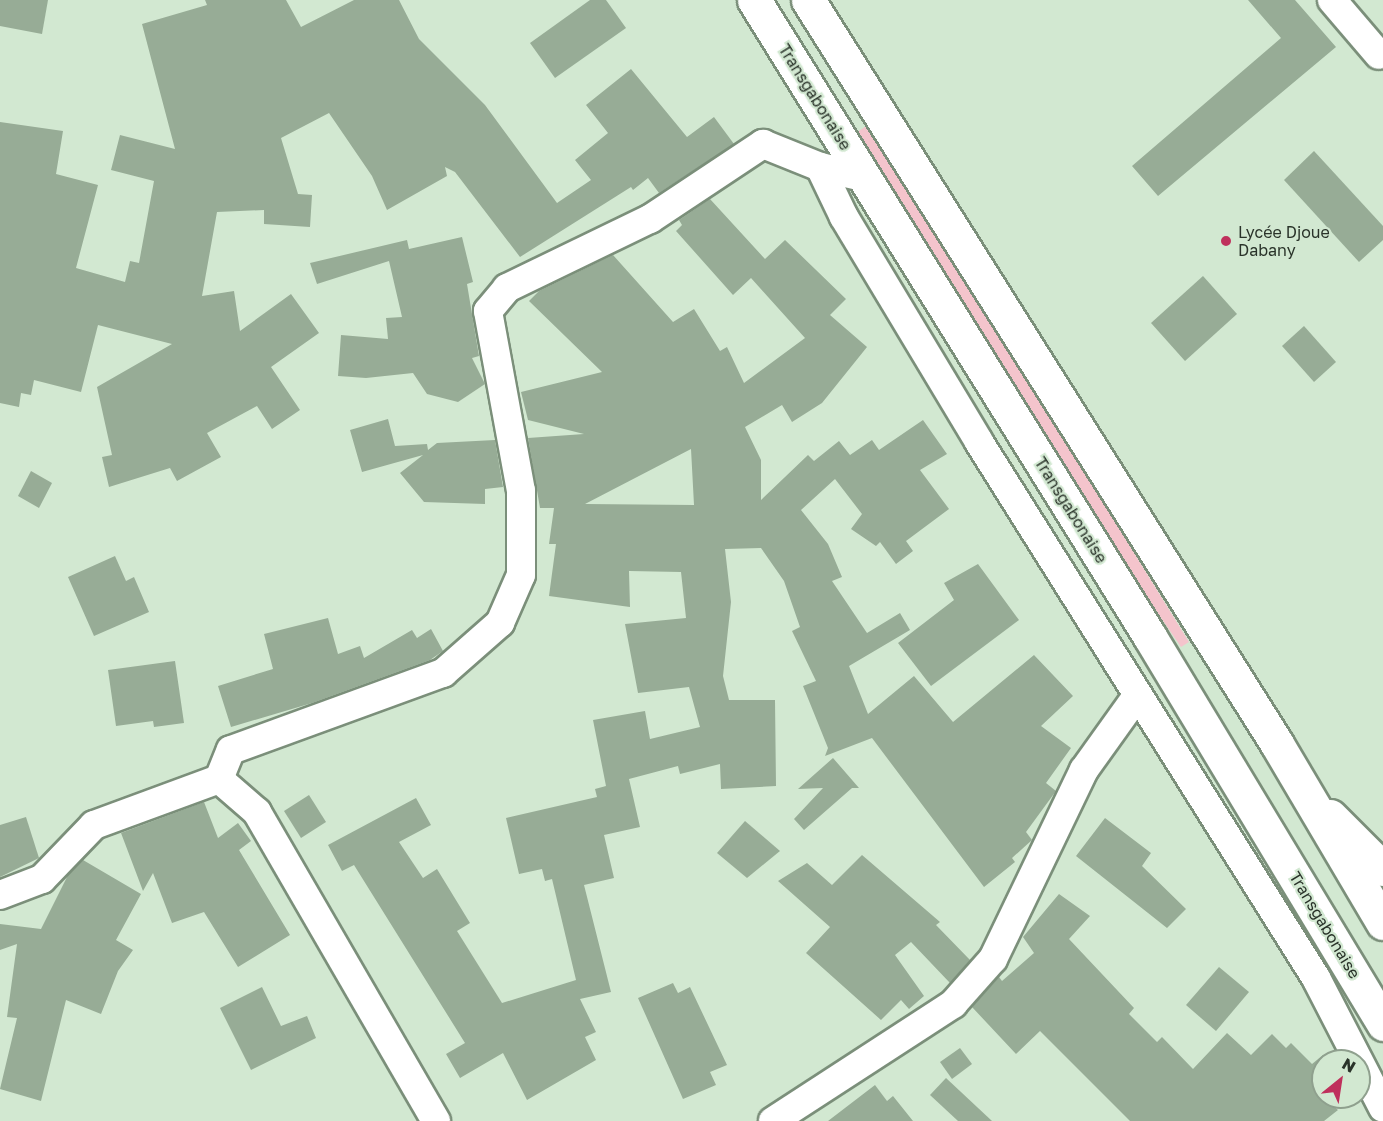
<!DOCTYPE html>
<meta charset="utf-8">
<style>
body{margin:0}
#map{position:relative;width:1383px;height:1121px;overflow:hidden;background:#d2e8d1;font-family:"Golos Text",sans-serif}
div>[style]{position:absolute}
.green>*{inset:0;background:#f4c4cc}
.building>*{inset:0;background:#97ac96}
.roads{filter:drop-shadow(2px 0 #7b8f7a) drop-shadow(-2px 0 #7b8f7a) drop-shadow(0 2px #7b8f7a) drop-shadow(0 -2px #7b8f7a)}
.street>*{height:28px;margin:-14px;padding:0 14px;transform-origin:14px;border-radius:14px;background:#fff}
.secondary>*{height:33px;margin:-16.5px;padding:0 16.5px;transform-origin:16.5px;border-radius:16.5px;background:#fff}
.highway>*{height:33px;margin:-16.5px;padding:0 16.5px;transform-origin:16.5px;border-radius:16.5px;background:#fff}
.dots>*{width:16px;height:16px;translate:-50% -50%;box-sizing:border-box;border:3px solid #d2e8d1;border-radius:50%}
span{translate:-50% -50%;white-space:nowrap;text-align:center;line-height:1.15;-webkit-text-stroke:4.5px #d2e8d1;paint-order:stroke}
.street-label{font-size:16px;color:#2a332a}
.poi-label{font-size:16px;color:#2a332a}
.left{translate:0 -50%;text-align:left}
.north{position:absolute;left:1311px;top:1049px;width:60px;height:60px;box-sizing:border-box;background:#d2e8d1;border:2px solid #8fa08e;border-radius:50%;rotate:30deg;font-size:16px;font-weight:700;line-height:24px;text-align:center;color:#2a332a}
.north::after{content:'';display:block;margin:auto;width:21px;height:27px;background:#bf305c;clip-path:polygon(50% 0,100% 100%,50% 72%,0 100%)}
</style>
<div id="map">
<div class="green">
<i style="clip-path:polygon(869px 124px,1189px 642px,1181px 647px,1120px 558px,856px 133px)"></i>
</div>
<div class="building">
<i style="clip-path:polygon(0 0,48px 0,42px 34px,0 26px)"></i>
<i style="clip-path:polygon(205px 0,286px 0,301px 27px,354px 0,399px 0,419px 39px,485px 105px,557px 203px,591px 180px,575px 160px,608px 133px,586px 105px,631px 69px,687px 137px,714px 117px,734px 144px,659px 193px,648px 178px,633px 190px,631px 187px,520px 257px,455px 172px,445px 167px,447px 176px,387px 210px,372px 176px,329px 113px,281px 138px,298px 194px,312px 195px,310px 227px,264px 224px,264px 210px,217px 212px,202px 296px,234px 291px,240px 331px,291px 294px,319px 333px,271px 367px,300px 410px,272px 429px,257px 406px,207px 433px,221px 457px,177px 481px,170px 468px,109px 487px,102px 457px,112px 455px,97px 387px,172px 344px,98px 325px,81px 392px,34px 380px,31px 395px,21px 393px,19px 407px,0 403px,0 122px,63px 131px,56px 174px,98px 185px,76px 268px,125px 282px,130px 261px,139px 263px,154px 181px,111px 170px,120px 135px,175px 149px,142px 24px,207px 5px)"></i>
<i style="clip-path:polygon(590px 0,606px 0,626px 28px,555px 78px,530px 43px)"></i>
<i style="clip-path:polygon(1248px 0,1295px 0,1336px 47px,1158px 196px,1132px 166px,1281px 38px)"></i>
<i style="clip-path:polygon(1314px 151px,1383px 226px,1383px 240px,1359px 262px,1284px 180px)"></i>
<i style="clip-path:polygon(evenodd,710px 199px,765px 259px,785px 240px,846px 299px,830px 315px,867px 347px,822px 403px,792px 422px,782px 405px,745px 427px,761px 460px,761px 500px,808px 455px,814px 461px,839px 441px,850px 455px,872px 440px,879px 450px,923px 420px,947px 454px,920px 470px,949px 509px,906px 541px,913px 551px,896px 564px,880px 542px,876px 546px,851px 529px,862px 514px,835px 479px,801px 510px,828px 544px,842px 577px,832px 581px,867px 633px,900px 613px,910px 630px,849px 666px,868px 714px,914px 676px,953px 722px,1034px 655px,1073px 696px,1041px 726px,1071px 748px,1046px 783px,1056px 791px,1026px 832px,1032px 840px,1012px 858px,1015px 862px,984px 887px,872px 738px,825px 756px,828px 748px,803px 686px,816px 681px,792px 631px,800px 627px,784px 581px,761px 548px,725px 549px,731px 602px,723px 676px,729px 700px,775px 700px,776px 786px,721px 789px,720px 764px,680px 774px,678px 766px,629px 779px,640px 827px,604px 835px,614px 878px,584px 885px,611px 992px,580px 999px,596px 1032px,585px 1037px,596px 1060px,527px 1100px,503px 1053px,460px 1078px,446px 1054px,465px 1043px,354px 865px,342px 871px,328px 845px,416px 798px,431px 825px,399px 842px,423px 878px,437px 869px,470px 923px,457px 931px,502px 1003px,576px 980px,552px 879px,545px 881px,542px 869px,519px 874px,506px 818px,597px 797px,595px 789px,606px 786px,593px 720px,645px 711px,650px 739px,700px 727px,689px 687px,638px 693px,625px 624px,686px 618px,681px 572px,629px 571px,630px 607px,549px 596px,556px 544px,549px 544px,554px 508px,540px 508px,528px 438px,584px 434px,528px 420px,521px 392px,602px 372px,529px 301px,539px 291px,613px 255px,673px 322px,694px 309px,720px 351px,727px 347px,744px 383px,805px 338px,751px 278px,733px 295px,676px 231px,682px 225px,679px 220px,710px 199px,691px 449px,694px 505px,585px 504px,691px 449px)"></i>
<i style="clip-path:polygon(462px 237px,473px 282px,467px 284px,479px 356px,472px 358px,485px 384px,458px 402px,427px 394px,413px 373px,366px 378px,338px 376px,341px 335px,388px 339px,386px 318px,402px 317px,389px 261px,317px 284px,310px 263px,407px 240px,409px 249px)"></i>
<i style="clip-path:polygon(1203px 276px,1237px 314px,1185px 361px,1151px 323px)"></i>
<i style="clip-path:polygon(1304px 326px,1336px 362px,1314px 382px,1282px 346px)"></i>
<i style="clip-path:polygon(388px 419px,395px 446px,427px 444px,428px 450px,437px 443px,495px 440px,503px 487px,485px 489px,485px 504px,424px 502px,400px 473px,423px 455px,362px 472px,350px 430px)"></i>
<i style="clip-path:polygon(31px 471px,52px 483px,39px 508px,18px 496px)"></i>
<i style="clip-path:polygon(115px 556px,126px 581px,134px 577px,149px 612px,94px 636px,68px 577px)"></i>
<i style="clip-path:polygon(978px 564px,1019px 620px,931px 686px,898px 643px,954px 600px,944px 583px)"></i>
<i style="clip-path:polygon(328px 618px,338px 654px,360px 646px,364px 658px,412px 630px,417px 638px,431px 629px,443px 651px,430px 660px,312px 703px,231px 727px,218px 686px,273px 669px,264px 634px)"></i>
<i style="clip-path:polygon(175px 661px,184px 723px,154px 727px,153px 721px,116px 726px,108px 670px)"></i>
<i style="clip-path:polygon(833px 758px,859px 788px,852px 788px,804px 830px,794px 819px,823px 788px,798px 789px)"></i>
<i style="clip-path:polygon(309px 795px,326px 822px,301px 838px,284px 811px)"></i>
<i style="clip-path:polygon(204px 802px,218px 838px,238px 823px,251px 841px,239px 850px,290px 935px,238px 967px,204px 912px,172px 923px,153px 873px,143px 891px,121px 833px)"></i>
<i style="clip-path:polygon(26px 817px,39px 858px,0 877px,0 825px)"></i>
<i style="clip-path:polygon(1105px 818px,1151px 853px,1142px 866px,1186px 909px,1167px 928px,1076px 856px)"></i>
<i style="clip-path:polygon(745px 821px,780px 851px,747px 878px,717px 853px)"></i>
<i style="clip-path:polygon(862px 855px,940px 922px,936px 925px,970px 960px,950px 983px,911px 942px,895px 955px,924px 996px,909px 1009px,901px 1000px,881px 1020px,806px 953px,830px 927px,778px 881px,807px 863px,832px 885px)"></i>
<i style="clip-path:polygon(83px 860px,141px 894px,116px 940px,133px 950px,118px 971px,101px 1014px,66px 1000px,41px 1101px,0 1089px,17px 1018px,7px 1017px,17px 944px,0 950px,0 924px,41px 929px,68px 875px)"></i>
<i style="clip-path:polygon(1059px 894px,1090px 916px,1069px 939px,1134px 1008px,1129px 1014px,1157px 1042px,1162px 1037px,1193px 1069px,1227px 1033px,1251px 1055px,1272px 1034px,1286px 1048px,1291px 1043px,1312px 1064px,1323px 1055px,1323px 1097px,1338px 1110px,1324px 1121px,1130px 1121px,1040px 1031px,1016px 1054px,972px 1007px,999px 977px,1002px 981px,1034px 953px,1023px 937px)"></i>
<i style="clip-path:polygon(1219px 967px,1249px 992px,1216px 1031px,1186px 1005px)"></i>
<i style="clip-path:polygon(673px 983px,678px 993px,690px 987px,727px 1065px,710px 1072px,716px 1085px,683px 1099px,638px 998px)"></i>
<i style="clip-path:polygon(262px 987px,281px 1026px,307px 1016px,316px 1038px,251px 1070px,220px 1008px)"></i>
<i style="clip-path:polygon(960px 1048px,972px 1064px,952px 1079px,940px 1062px)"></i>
<i style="clip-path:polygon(946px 1078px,992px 1121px,958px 1121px,930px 1095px)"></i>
<i style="clip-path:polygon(875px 1085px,887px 1101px,893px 1096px,913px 1121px,828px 1121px)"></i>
</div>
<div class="roads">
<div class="street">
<i style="left:1332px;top:0;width:72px;rotate:49.5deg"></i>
<i style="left:820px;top:167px;width:55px;rotate:64.4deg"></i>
<i style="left:844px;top:217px;width:262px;rotate:59deg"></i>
<i style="left:979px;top:442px;width:633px;rotate:57.84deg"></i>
<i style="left:1316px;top:978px;width:146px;rotate:62.7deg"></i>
<i style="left:0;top:895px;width:45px;rotate:-20.9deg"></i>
<i style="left:42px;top:879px;width:75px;rotate:-46.1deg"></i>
<i style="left:94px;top:825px;width:133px;rotate:-20.2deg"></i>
<i style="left:436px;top:1121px;width:357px;rotate:-120.1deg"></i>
<i style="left:257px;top:812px;width:50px;rotate:-139deg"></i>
<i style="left:219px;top:779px;width:31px;rotate:-68deg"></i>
<i style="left:231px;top:750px;width:226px;rotate:-20deg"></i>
<i style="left:443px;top:673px;width:76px;rotate:-41.3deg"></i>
<i style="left:500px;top:623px;width:52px;rotate:-66.4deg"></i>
<i style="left:521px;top:575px;width:84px;rotate:-90deg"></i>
<i style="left:521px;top:491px;width:183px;rotate:-100.4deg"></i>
<i style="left:488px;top:311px;width:30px;rotate:-50deg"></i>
<i style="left:507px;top:288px;width:159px;rotate:-25.8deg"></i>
<i style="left:650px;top:219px;width:136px;rotate:-33.6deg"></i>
<i style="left:763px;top:144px;width:61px;rotate:22deg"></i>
<i style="left:820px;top:167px;width:48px;rotate:13.2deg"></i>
<i style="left:773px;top:1121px;width:215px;rotate:-33deg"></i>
<i style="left:953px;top:1004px;width:60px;rotate:-48.4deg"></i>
<i style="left:993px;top:959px;width:210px;rotate:-64.3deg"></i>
<i style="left:1084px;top:770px;width:91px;rotate:-54.4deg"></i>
</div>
<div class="secondary">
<i style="left:1330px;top:816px;width:75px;rotate:45deg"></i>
</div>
<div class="highway">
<i style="left:754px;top:0;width:750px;rotate:58.13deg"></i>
<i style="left:1150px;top:637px;width:452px;rotate:58.9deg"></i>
<i style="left:808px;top:0;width:879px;rotate:57.77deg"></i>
<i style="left:1277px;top:744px;width:208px;rotate:59.4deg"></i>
</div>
</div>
<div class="dots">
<i style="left:1226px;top:241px;background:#bf305c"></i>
</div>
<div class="street-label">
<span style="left:815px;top:97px;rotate:58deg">Transgabonaise</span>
<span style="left:1071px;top:510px;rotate:58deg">Transgabonaise</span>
<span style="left:1325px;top:925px;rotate:59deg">Transgabonaise</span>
</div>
<div class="poi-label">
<span class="left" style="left:1238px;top:241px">Lycée Djoue<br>Dabany</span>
</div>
<div class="north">N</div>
</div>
